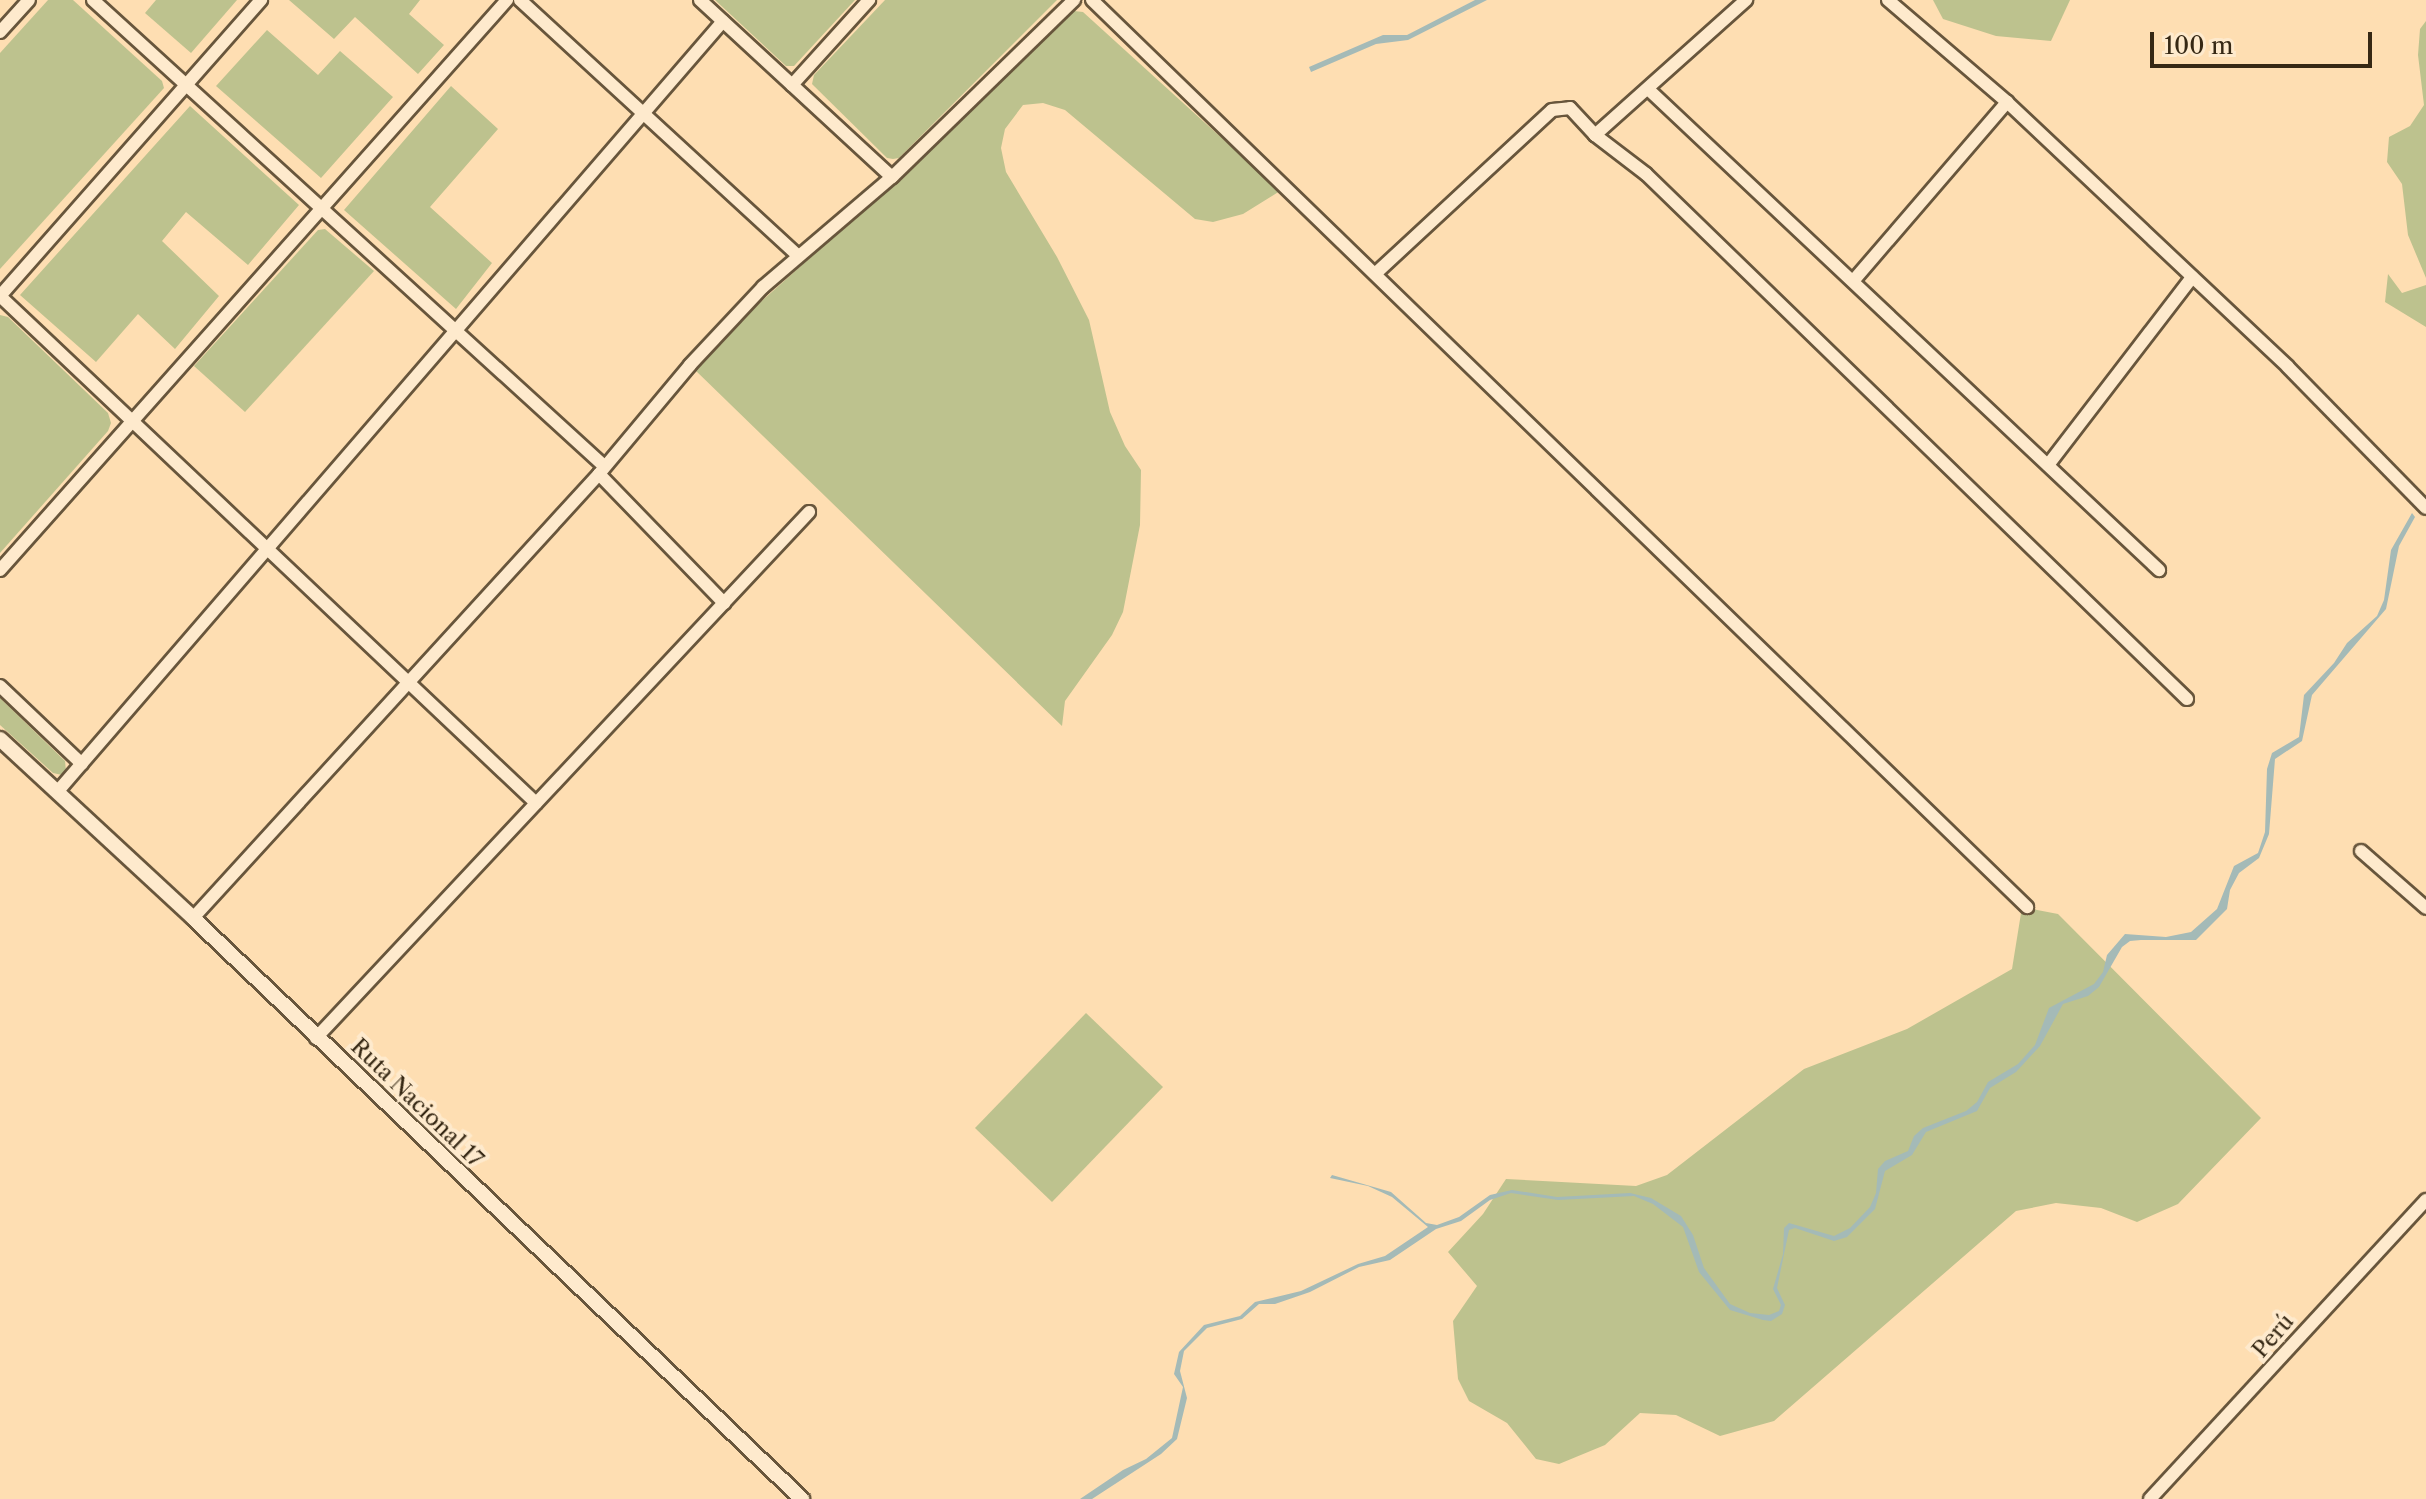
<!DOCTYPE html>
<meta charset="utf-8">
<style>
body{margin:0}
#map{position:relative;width:2426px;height:1499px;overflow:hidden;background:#fedeb2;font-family:"Libre Caslon Text",serif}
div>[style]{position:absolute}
.green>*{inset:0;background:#bdc28e}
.water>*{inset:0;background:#a4bab7}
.roads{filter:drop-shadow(2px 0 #68563c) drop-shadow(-2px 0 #68563c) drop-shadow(0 2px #68563c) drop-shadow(0 -2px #68563c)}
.minor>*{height:12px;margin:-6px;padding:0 6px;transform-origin:6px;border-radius:6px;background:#feeacd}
.tertiary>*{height:14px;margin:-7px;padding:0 7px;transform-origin:7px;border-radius:7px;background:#feeacd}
span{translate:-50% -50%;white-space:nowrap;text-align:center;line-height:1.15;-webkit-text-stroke:8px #feeacd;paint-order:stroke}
.street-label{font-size:22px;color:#362814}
.scale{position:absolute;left:2150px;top:32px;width:222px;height:36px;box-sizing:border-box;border:4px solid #362814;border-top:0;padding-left:10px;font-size:24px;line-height:28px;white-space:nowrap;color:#362814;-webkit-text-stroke:6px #feeacd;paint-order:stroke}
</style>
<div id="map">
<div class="green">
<i style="clip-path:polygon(48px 0,73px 0,162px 81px,164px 88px,0 269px,0 53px)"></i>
<i style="clip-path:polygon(156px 0,237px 0,191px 53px,145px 13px)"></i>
<i style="clip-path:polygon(289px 0,420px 0,409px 14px,444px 45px,418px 74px,355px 17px,334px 39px)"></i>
<i style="clip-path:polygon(715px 0,855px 0,794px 66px,786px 66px)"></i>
<i style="clip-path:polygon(885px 0,1057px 0,899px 158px,893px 159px,887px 158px,812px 84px,814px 75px)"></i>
<i style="clip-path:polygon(1933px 0,2070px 0,2051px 41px,1996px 36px,1943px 19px)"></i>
<i style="clip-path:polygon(1074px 11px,1083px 12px,1280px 191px,1243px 214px,1213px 222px,1195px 219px,1065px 110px,1043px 103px,1023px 105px,1005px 129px,1001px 148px,1006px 172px,1057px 257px,1089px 320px,1110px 412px,1125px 446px,1141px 470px,1140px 525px,1123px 612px,1112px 635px,1065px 701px,1062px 726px,694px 369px,755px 307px,894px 183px)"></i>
<i style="clip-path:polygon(2426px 21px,2426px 278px,2408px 235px,2402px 184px,2387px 162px,2389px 137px,2410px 126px,2424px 105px,2418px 55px,2420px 29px)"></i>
<i style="clip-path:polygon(267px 30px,318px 75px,340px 51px,393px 97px,321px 178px,216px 86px)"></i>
<i style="clip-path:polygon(451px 86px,498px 129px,430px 207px,492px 263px,456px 309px,344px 210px)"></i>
<i style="clip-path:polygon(190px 106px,299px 205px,248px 265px,186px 212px,162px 241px,219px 296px,175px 349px,138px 314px,96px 362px,20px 295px)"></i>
<i style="clip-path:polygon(325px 229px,374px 271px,245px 412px,194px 366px,318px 230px)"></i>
<i style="clip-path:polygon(2388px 274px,2402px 293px,2426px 285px,2426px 327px,2385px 302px)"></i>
<i style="clip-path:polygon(0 315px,8px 317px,108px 413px,111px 423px,108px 431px,0 553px)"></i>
<i style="clip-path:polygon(0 698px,65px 761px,66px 771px,62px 775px,53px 773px,0 725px)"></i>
<i style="clip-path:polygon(2022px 907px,2058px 914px,2261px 1118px,2178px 1204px,2137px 1222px,2101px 1208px,2056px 1203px,2016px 1211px,1774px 1421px,1720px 1436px,1676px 1415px,1640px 1413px,1605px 1445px,1559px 1464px,1536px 1459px,1507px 1423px,1469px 1401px,1458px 1379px,1453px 1321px,1477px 1286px,1448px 1252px,1483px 1214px,1506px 1179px,1636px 1186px,1667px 1175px,1804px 1069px,1907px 1029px,2012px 969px)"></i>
<i style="clip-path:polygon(1086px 1013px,1163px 1087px,1052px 1202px,975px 1128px)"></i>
</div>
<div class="water">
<i style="clip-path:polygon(1475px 0,1487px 0,1408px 40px,1376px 44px,1311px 72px,1309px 67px,1383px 35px,1407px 35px)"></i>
<i style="clip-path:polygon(2412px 513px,2415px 517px,2399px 546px,2386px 609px,2312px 695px,2302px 741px,2275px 759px,2269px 834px,2259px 858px,2239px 873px,2230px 890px,2227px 909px,2196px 940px,2141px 940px,2130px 941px,2122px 947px,2099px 987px,2088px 996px,2063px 1004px,2040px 1046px,2016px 1072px,1990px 1088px,1977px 1111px,1926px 1132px,1912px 1155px,1885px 1171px,1875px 1209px,1847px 1237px,1834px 1241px,1795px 1228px,1789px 1230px,1777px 1288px,1785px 1305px,1782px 1314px,1771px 1321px,1763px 1320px,1730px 1310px,1699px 1272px,1683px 1227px,1653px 1204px,1634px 1196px,1558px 1200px,1511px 1193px,1490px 1200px,1461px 1221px,1436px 1229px,1390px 1260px,1359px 1267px,1310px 1292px,1275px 1304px,1259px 1304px,1242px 1319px,1207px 1328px,1184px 1351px,1180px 1371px,1187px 1398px,1177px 1439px,1161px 1454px,1092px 1499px,1080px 1499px,1123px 1470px,1146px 1459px,1172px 1438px,1183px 1387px,1174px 1374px,1179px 1352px,1204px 1325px,1240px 1316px,1255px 1302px,1301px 1291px,1358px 1264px,1385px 1256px,1428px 1227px,1392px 1197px,1368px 1186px,1330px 1178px,1332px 1175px,1391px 1192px,1426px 1223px,1437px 1225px,1459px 1217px,1490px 1195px,1512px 1190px,1557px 1197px,1630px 1193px,1651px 1198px,1681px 1216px,1693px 1235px,1704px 1268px,1730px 1304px,1750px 1313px,1769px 1315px,1779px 1311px,1781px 1305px,1773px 1289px,1783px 1254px,1784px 1228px,1789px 1223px,1834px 1236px,1850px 1228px,1870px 1207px,1876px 1193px,1878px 1169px,1885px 1161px,1908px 1151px,1914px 1136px,1923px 1128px,1966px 1111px,1977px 1102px,1988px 1082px,2018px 1064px,2035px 1045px,2049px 1008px,2094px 984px,2103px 972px,2107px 955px,2125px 934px,2166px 937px,2191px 932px,2217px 909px,2234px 866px,2258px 853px,2265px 832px,2267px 769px,2272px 753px,2299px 737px,2304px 695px,2334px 663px,2347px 643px,2377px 616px,2384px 600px,2391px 550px)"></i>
</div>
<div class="roads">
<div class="minor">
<i style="left:93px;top:0;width:692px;rotate:42.36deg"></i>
<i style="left:520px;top:0;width:378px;rotate:42.6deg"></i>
<i style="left:700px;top:0;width:261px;rotate:42.7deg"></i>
<i style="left:1092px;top:0;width:1303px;rotate:44.13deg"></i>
<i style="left:1888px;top:0;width:157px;rotate:40.6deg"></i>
<i style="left:2007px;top:102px;width:386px;rotate:43.3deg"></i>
<i style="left:2288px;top:367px;width:197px;rotate:45.6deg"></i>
<i style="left:0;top:32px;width:43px;rotate:-47.8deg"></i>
<i style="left:792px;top:85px;width:115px;rotate:-47.8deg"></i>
<i style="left:1648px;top:89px;width:702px;rotate:43.27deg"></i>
<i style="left:1595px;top:135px;width:203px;rotate:-41.8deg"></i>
<i style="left:1375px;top:274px;width:241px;rotate:-42.8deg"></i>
<i style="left:1552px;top:110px;width:18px;rotate:-6deg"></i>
<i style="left:1570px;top:108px;width:37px;rotate:47deg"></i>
<i style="left:1595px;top:135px;width:64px;rotate:37.4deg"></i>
<i style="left:1646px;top:174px;width:754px;rotate:44.14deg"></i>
<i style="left:1854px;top:280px;width:235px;rotate:-49.3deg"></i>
<i style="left:0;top:296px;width:738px;rotate:43.41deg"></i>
<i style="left:0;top:296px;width:395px;rotate:-48.6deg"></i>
<i style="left:2048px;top:465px;width:237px;rotate:-52.5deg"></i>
<i style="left:599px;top:474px;width:180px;rotate:45.9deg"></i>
<i style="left:0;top:570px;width:763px;rotate:-48.35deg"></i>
<i style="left:0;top:686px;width:113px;rotate:43.6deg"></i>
<i style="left:58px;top:791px;width:1017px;rotate:-49.18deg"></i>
<i style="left:2361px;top:851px;width:86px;rotate:41.2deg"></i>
<i style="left:193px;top:918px;width:602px;rotate:-47.56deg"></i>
<i style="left:599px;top:474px;width:142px;rotate:-50.1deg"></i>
<i style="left:690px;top:365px;width:107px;rotate:-46.9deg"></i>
<i style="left:763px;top:287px;width:170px;rotate:-40.5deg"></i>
<i style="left:892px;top:177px;width:254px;rotate:-44.2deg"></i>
<i style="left:316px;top:1038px;width:721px;rotate:-46.85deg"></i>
<i style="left:2150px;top:1499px;width:407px;rotate:-47.3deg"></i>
</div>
<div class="tertiary">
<i style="left:0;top:739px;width:263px;rotate:42.8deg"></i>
<i style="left:193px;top:918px;width:842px;rotate:43.65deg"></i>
</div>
</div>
<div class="street-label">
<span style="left:417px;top:1103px;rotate:44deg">Ruta Nacional 17</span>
<span style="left:2273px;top:1336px;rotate:-49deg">Perú</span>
</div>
<div class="scale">100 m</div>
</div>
